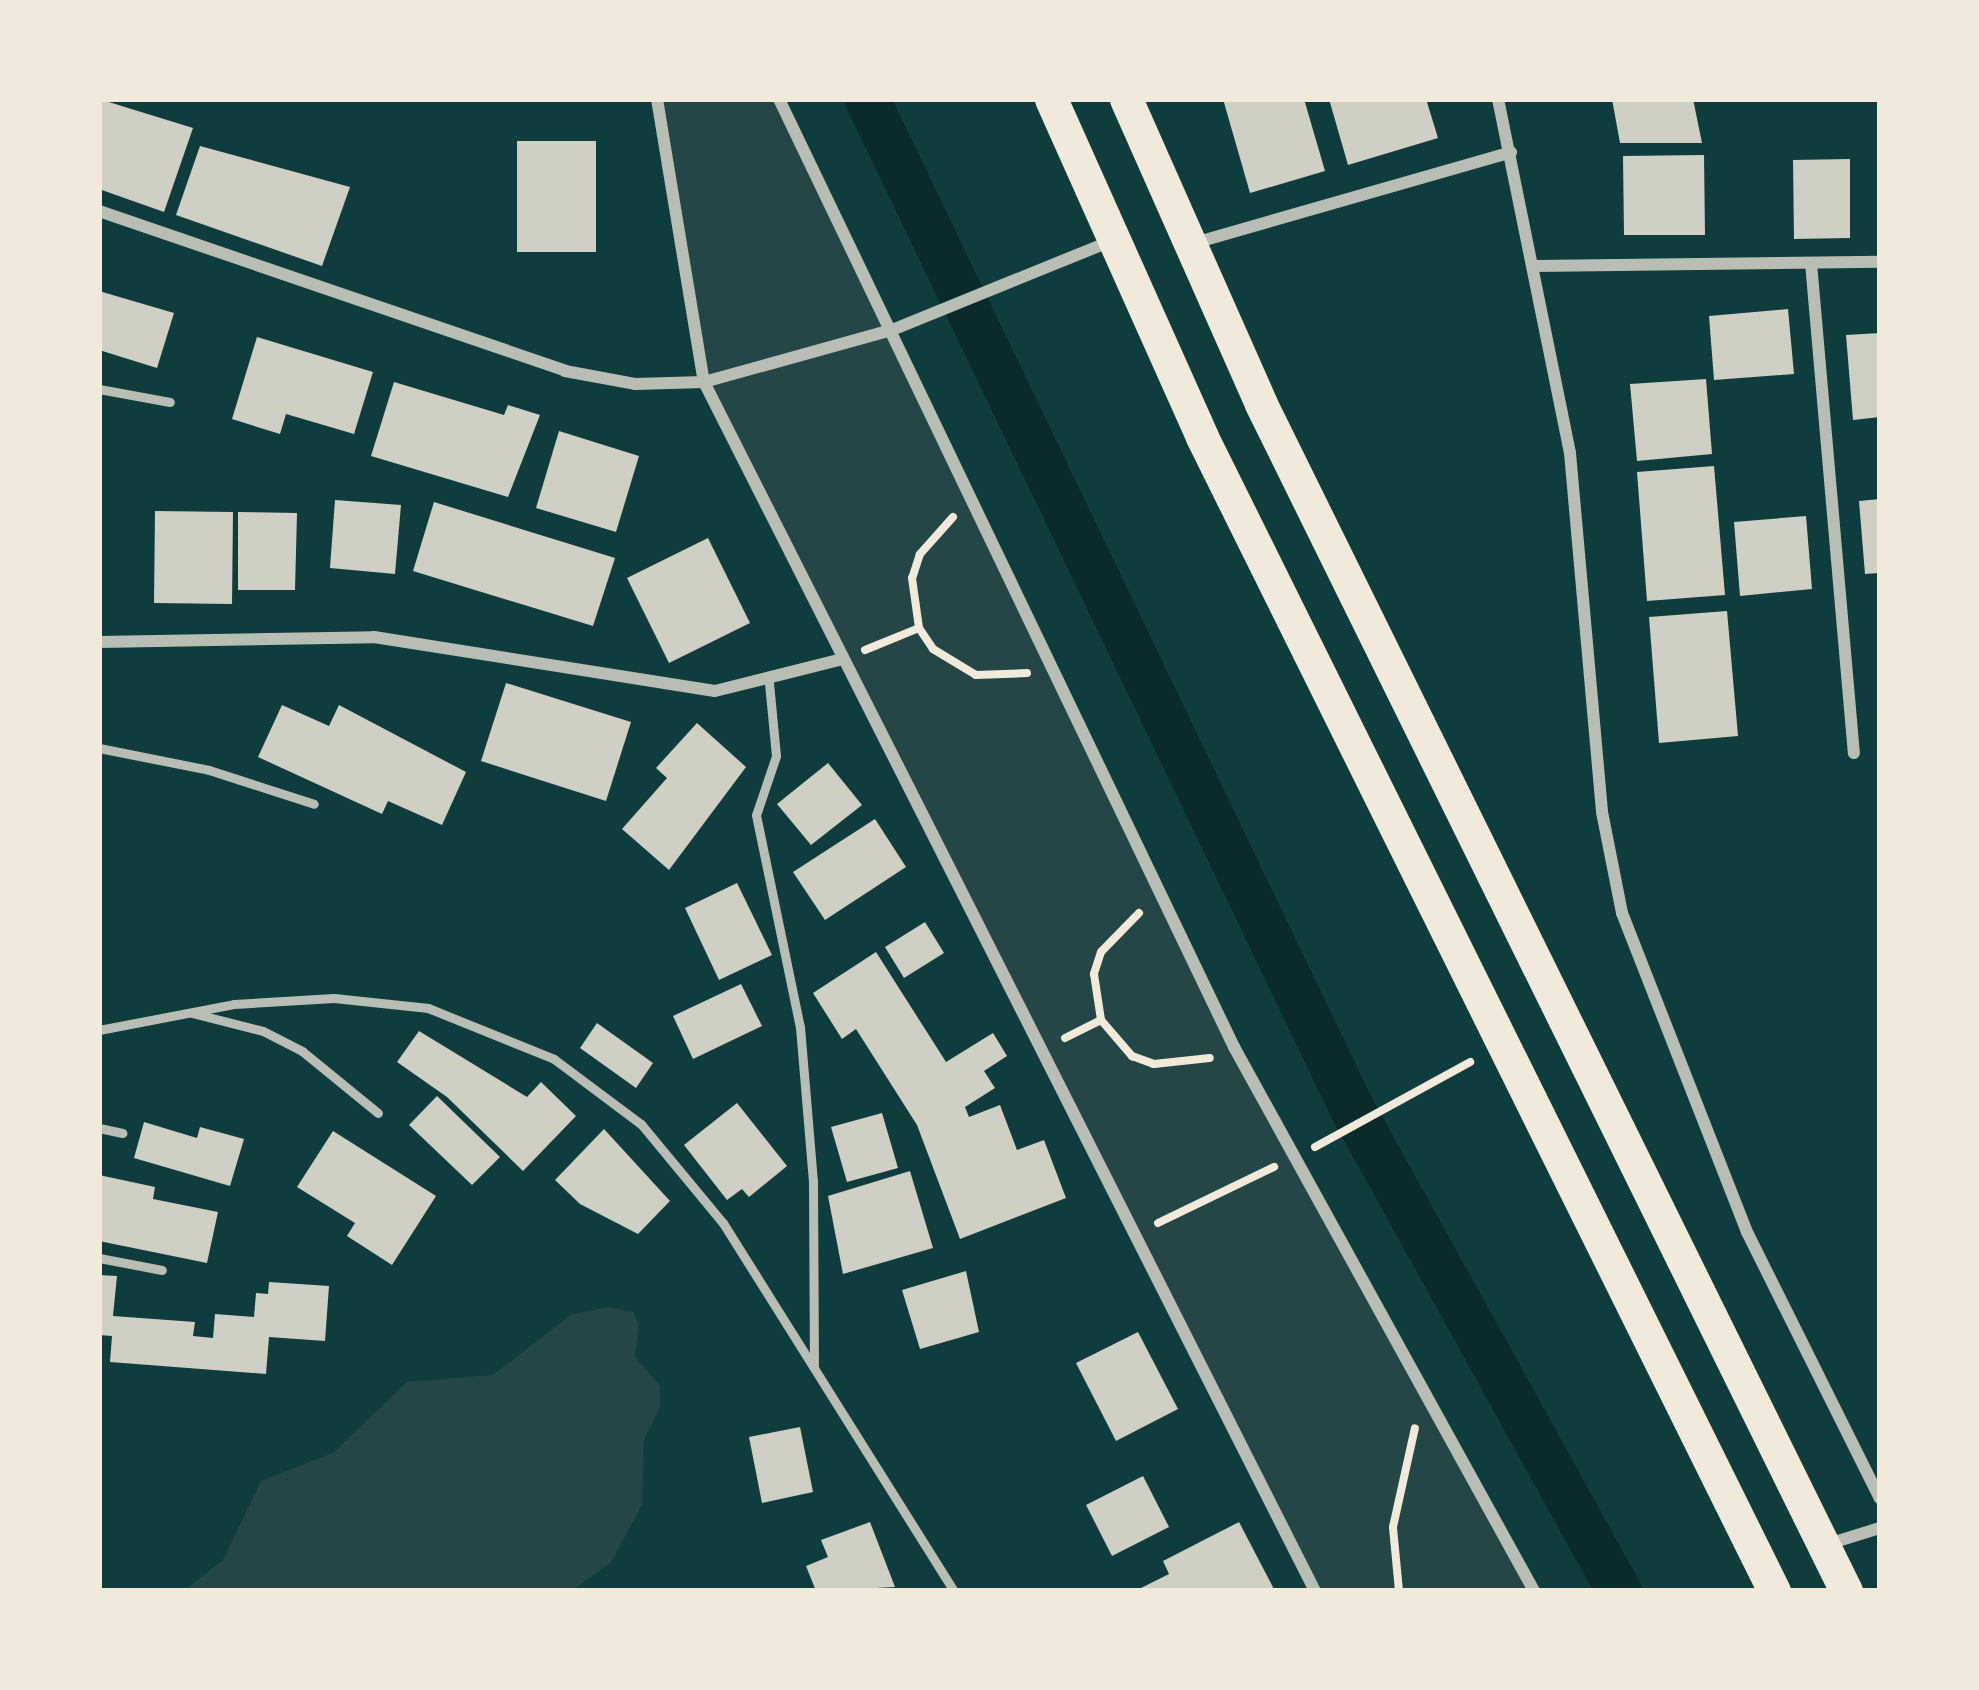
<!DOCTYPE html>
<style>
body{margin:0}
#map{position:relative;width:1979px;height:1690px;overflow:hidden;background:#0f3d3e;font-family:Quicksand,sans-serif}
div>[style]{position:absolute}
.green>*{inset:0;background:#244646}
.canal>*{height:45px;margin:-22.5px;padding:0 22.5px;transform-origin:22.5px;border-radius:22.5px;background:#0a2a2b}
.building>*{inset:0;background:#cfcfc3}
.path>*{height:8px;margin:-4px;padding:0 4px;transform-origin:4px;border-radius:4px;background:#f1e9da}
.service>*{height:9px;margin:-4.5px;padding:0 4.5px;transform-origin:4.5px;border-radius:4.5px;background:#b8beb3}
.minor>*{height:12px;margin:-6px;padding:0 6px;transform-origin:6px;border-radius:6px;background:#b8beb3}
.trunk>*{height:33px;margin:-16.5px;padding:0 16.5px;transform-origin:16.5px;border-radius:16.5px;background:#f1e9da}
span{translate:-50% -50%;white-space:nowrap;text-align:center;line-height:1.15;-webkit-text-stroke:9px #f1e9da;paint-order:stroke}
.frame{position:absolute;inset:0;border:102px solid #f1e9da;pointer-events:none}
</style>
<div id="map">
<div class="green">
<i style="clip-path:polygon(657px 99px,779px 99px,1162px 902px,1534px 1591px,1315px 1591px,704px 382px)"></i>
<i style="clip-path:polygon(610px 1307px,633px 1312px,639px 1325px,635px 1357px,660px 1386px,660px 1407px,644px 1440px,642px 1505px,611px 1562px,572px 1591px,184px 1591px,223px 1560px,261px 1481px,333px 1453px,407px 1382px,493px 1375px,572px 1314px)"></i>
</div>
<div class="canal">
<i style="left:867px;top:99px;width:1118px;rotate:64.35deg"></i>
<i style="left:1351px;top:1107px;width:553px;rotate:61.03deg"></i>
</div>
<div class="building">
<i style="clip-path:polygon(99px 99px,193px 128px,164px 212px,99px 189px)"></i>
<i style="clip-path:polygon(1223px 99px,1304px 99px,1325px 171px,1250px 193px)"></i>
<i style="clip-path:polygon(1329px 99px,1426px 99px,1438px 138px,1348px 165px)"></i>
<i style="clip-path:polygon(1612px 99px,1693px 99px,1702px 143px,1620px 143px)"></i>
<i style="clip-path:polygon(517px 141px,596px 141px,596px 252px,517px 252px)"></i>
<i style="clip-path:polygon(200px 146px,350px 187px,322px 266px,176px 215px)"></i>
<i style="clip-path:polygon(1704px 155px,1705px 235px,1624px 235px,1623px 156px)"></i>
<i style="clip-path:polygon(1850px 159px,1850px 238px,1794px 239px,1793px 160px)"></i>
<i style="clip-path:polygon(99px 291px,174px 313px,157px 368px,99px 350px)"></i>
<i style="clip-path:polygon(1788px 309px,1794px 374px,1714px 380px,1709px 316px)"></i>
<i style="clip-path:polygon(1880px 333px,1880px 417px,1853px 420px,1846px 335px)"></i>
<i style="clip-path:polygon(257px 337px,373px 372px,354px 434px,286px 414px,280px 434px,232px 419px)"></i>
<i style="clip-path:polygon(1706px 379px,1712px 454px,1637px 461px,1630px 384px)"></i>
<i style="clip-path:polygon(394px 382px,504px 415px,508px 405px,540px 415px,508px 497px,371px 456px)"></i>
<i style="clip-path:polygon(559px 431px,639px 456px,616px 532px,536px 508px)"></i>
<i style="clip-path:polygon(1714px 466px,1725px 595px,1647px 601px,1637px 472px)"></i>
<i style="clip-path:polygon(1880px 499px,1880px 573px,1865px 574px,1859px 501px)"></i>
<i style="clip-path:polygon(335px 500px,401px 505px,395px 574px,330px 568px)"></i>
<i style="clip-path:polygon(434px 502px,615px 558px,593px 626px,413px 571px)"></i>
<i style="clip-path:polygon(155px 511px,233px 512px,232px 604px,154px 603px)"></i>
<i style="clip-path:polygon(238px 512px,297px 513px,295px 590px,238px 590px)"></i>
<i style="clip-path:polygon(1806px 516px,1812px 589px,1740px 596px,1734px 522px)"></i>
<i style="clip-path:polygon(708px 538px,750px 623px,669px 663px,627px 578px)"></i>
<i style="clip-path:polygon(1727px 611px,1738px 736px,1659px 743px,1649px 617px)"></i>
<i style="clip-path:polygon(506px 683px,631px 722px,606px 801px,481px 761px)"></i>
<i style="clip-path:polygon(282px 705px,329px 726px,339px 705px,466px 772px,442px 825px,388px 801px,382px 814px,258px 757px)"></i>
<i style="clip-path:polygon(697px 723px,746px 767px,669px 870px,622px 829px,667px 778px,656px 768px)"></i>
<i style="clip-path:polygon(828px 763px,862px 805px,811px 845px,777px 804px)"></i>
<i style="clip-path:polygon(875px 819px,906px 867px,825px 920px,793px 872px)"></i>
<i style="clip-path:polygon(737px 883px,772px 955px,719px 980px,685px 908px)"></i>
<i style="clip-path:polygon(925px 922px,944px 953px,904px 978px,885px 947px)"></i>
<i style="clip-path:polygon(876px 952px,946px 1062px,993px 1033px,1007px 1056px,984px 1071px,995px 1088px,965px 1107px,969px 1117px,1000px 1105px,1017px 1150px,1044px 1140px,1066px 1198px,960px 1239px,917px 1125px,856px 1029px,842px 1039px,813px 993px)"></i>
<i style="clip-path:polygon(741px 984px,762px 1026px,693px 1059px,673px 1016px)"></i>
<i style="clip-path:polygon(597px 1023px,653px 1063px,636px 1088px,580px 1048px)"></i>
<i style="clip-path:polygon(419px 1031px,527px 1097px,541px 1082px,576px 1116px,523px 1171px,447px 1097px,397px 1062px)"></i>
<i style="clip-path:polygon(437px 1096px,500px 1157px,472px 1185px,409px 1125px)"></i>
<i style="clip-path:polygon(737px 1103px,787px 1166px,749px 1197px,742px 1189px,727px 1200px,684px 1145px)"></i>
<i style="clip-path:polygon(882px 1113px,898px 1168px,847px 1182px,831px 1127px)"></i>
<i style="clip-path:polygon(144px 1122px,197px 1138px,200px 1127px,244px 1139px,230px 1186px,134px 1158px)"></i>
<i style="clip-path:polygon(604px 1129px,670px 1201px,638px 1234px,580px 1204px,555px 1180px)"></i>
<i style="clip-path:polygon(333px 1131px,436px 1196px,392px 1265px,347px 1236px,355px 1223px,297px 1187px)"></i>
<i style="clip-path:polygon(910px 1171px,933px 1248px,843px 1274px,828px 1196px)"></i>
<i style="clip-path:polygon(99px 1175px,155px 1187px,153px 1199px,218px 1212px,207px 1263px,99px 1241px)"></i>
<i style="clip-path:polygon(966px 1271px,979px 1332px,920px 1349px,902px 1290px)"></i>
<i style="clip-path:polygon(99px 1275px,117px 1276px,113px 1316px,195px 1322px,193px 1336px,213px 1338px,215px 1314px,254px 1317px,256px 1293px,268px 1294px,269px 1282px,329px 1286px,325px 1341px,269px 1337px,266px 1374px,110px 1362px,112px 1336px,99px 1335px)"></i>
<i style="clip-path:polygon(1138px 1332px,1178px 1409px,1116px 1441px,1076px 1363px)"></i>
<i style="clip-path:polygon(800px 1427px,813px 1492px,762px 1503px,749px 1437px)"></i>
<i style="clip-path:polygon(1143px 1476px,1169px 1527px,1112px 1556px,1086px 1505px)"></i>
<i style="clip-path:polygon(870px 1522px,895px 1587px,816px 1591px,806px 1566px,828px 1557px,821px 1540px)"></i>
<i style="clip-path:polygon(1239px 1522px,1275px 1591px,1135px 1591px,1169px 1574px,1163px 1561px)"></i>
</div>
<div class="path">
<i style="left:953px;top:517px;width:50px;rotate:131.7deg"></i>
<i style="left:920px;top:554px;width:25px;rotate:108deg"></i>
<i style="left:912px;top:578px;width:50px;rotate:82deg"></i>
<i style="left:919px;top:628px;width:25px;rotate:56deg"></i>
<i style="left:933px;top:649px;width:50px;rotate:31.2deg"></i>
<i style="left:976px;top:675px;width:51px;rotate:-2.2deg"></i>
<i style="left:865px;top:650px;width:58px;rotate:-22.2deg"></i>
<i style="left:1139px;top:913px;width:54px;rotate:134.3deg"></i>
<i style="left:1101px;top:952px;width:23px;rotate:108deg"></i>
<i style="left:1094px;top:974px;width:47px;rotate:81.3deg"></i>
<i style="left:1101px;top:1020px;width:48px;rotate:49.3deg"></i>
<i style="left:1132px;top:1056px;width:23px;rotate:20deg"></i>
<i style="left:1154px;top:1064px;width:56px;rotate:-6.1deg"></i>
<i style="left:1065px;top:1038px;width:40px;rotate:-26.6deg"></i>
<i style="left:1315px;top:1147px;width:177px;rotate:-28.7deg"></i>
<i style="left:1158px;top:1223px;width:129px;rotate:-25.8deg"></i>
<i style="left:1399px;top:1591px;width:64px;rotate:-95.4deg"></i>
<i style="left:1393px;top:1527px;width:101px;rotate:-77.5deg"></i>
</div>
<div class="service">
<i style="left:99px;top:389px;width:72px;rotate:10.4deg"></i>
<i style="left:769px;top:683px;width:73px;rotate:84.5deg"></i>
<i style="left:776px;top:756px;width:62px;rotate:108.7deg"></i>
<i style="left:756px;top:815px;width:217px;rotate:78.3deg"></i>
<i style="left:800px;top:1027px;width:156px;rotate:85.2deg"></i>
<i style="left:813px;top:1182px;width:184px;rotate:89.7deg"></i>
<i style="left:99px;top:748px;width:112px;rotate:11.3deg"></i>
<i style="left:209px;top:770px;width:110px;rotate:17.9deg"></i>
<i style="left:192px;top:1013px;width:73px;rotate:14.2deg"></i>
<i style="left:263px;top:1031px;width:44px;rotate:27.1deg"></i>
<i style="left:302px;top:1051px;width:98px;rotate:39.2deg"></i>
<i style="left:99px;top:1030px;width:137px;rotate:-10.9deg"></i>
<i style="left:234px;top:1004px;width:100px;rotate:-3.4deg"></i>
<i style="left:334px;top:998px;width:95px;rotate:6.1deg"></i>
<i style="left:428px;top:1008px;width:136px;rotate:22deg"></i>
<i style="left:554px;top:1059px;width:109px;rotate:36.8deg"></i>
<i style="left:641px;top:1124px;width:129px;rotate:50.4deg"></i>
<i style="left:723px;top:1223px;width:434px;rotate:57.9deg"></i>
<i style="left:99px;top:1128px;width:24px;rotate:12deg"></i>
<i style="left:99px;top:1258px;width:64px;rotate:10.8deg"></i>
</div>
<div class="minor">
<i style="left:657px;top:99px;width:287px;rotate:80.6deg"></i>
<i style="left:704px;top:382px;width:1355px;rotate:63.19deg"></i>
<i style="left:779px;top:99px;width:1052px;rotate:64.36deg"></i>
<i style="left:1234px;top:1047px;width:621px;rotate:61.12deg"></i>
<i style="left:1498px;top:99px;width:361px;rotate:78.5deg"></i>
<i style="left:1570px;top:453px;width:360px;rotate:84.9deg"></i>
<i style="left:1602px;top:812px;width:103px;rotate:78.8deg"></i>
<i style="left:1622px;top:913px;width:343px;rotate:68.6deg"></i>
<i style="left:1747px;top:1232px;width:298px;rotate:63.5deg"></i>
<i style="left:99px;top:211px;width:493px;rotate:18.9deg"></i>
<i style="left:565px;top:371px;width:71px;rotate:10.5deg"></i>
<i style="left:635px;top:384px;width:69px;rotate:-1.7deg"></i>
<i style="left:704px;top:382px;width:195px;rotate:-15.5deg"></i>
<i style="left:892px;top:330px;width:236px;rotate:-22.1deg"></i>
<i style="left:1191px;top:244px;width:333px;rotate:-16deg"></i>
<i style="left:1811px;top:263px;width:492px;rotate:85deg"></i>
<i style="left:1535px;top:266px;width:345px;rotate:-0.7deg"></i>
<i style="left:99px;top:642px;width:275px;rotate:-1deg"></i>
<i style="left:374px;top:637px;width:345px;rotate:9deg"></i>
<i style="left:715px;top:691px;width:131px;rotate:-14.1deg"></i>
<i style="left:1825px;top:1545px;width:58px;rotate:-17.2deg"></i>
</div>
<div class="trunk">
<i style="left:1051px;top:99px;width:370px;rotate:65.9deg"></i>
<i style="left:1202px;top:437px;width:1288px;rotate:63.63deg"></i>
<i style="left:1126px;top:99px;width:334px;rotate:66.1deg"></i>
<i style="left:1261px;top:404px;width:1323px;rotate:63.76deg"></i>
</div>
<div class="frame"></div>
</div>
